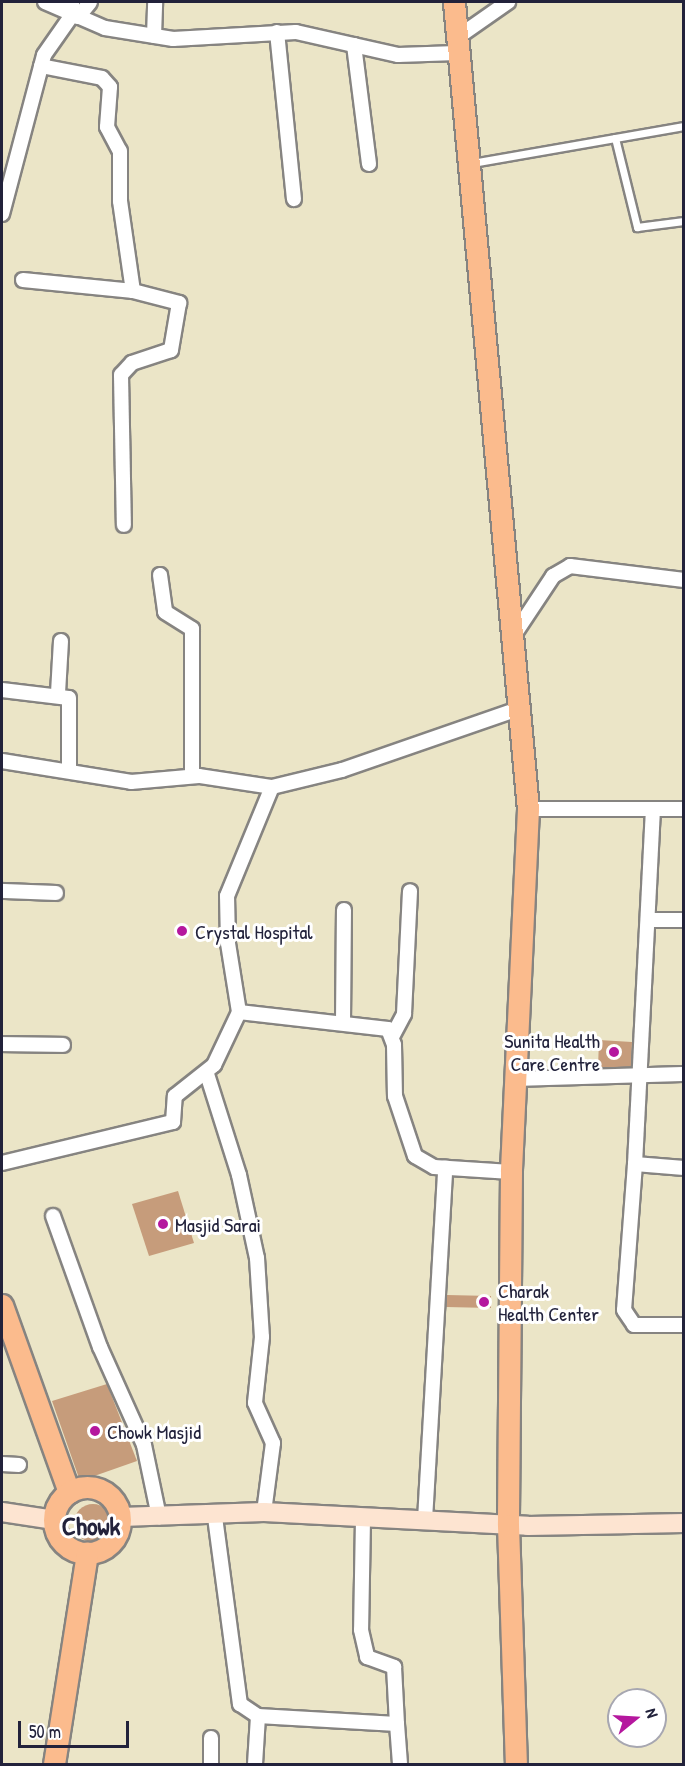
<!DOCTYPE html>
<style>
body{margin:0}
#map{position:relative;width:685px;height:1766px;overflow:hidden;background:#ebe5c7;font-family:"Patrick Hand",sans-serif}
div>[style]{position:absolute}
.building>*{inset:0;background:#c69c7b}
.round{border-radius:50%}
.roads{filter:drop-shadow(2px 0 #868481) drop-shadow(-2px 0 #868481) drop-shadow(0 2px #868481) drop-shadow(0 -2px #868481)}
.lane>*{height:7px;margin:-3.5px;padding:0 3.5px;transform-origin:3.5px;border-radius:3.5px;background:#fff}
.street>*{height:14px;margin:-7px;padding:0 7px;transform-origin:7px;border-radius:7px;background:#fff}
.secondary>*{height:18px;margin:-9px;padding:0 9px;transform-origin:9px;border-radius:9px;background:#fde4d1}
.primary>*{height:21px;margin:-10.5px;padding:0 10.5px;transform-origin:10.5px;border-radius:10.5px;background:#fbbb8d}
.primary>.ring{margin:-10.5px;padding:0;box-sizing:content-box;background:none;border:21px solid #fbbb8d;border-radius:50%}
.dots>*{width:16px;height:16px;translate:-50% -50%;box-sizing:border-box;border:3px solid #fff;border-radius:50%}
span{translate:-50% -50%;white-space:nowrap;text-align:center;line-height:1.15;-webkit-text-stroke:6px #fff;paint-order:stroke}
.poi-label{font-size:20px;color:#22223b}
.left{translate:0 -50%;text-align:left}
.right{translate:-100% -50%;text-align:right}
.district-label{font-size:26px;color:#22223b;font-weight:700}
.frame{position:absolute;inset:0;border:3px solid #22223b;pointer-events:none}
.north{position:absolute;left:607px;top:1688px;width:60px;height:60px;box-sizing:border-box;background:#fff;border:2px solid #a7a7b1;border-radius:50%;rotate:72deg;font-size:16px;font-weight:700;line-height:24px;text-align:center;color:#22223b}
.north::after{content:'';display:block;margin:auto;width:21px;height:27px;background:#b5179e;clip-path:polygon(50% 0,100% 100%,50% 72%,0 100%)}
.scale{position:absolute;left:18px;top:1721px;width:111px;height:27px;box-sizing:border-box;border:3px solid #22223b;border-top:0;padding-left:8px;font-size:18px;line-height:21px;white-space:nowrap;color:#22223b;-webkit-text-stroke:4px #fff;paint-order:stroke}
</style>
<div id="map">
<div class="building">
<i style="clip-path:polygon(599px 1040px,632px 1042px,631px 1067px,598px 1068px)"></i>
<i style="clip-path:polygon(178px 1191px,194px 1243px,149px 1256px,132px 1204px)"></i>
<i style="clip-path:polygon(447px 1295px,491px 1296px,491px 1308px,446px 1307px)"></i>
<i style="clip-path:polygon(107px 1384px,137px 1461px,80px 1481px,52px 1401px)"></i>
<i class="round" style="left:74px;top:1504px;width:38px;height:38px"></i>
</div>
<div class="roads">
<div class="lane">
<i style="left:615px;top:138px;width:92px;rotate:76.1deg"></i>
<i style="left:637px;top:227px;width:47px;rotate:-7.3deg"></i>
<i style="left:472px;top:163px;width:215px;rotate:-9.9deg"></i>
</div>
<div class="street">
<i style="left:45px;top:2px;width:65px;rotate:23.4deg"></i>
<i style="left:105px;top:28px;width:69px;rotate:9.2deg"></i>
<i style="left:173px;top:39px;width:123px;rotate:-3.3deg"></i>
<i style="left:296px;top:32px;width:105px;rotate:12.7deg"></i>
<i style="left:398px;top:55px;width:59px;rotate:-1.9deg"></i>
<i style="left:78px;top:17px;width:19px;rotate:-51deg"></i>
<i style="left:277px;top:32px;width:168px;rotate:84.2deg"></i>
<i style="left:154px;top:36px;width:34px;rotate:-88deg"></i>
<i style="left:455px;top:39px;width:65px;rotate:-34.9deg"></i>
<i style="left:354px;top:45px;width:120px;rotate:82.8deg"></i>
<i style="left:41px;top:66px;width:62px;rotate:11.1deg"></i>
<i style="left:102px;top:78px;width:12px;rotate:48deg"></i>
<i style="left:110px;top:87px;width:40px;rotate:94.3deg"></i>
<i style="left:107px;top:127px;width:27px;rotate:62deg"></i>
<i style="left:120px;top:151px;width:50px;rotate:90deg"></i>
<i style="left:120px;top:201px;width:91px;rotate:81.8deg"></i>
<i style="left:2px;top:214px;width:164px;rotate:-75.2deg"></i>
<i style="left:44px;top:55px;width:49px;rotate:-55deg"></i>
<i style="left:72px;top:15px;width:13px;rotate:-90deg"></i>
<i style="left:23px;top:280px;width:111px;rotate:5.7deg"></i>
<i style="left:133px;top:291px;width:48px;rotate:14.6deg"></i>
<i style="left:179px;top:303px;width:48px;rotate:99.7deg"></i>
<i style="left:171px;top:350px;width:41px;rotate:161.6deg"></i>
<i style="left:132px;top:363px;width:16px;rotate:133deg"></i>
<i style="left:121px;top:375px;width:150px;rotate:88.9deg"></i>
<i style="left:160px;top:575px;width:37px;rotate:82deg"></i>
<i style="left:165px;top:612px;width:32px;rotate:32deg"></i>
<i style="left:192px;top:629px;width:147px;rotate:90deg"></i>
<i style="left:514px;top:635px;width:71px;rotate:-56.5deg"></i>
<i style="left:553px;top:576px;width:20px;rotate:-30deg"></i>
<i style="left:570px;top:566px;width:115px;rotate:7deg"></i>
<i style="left:2px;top:690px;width:67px;rotate:6.8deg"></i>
<i style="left:69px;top:698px;width:72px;rotate:90deg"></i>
<i style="left:58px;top:693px;width:52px;rotate:-86.7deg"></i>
<i style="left:2px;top:761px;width:131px;rotate:9.2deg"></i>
<i style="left:131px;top:782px;width:68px;rotate:-5deg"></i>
<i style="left:199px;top:776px;width:74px;rotate:8.6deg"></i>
<i style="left:528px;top:809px;width:156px"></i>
<i style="left:2px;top:891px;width:54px;rotate:2.1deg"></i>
<i style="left:648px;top:920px;width:36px"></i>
<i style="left:239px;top:1012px;width:150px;rotate:6.5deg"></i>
<i style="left:388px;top:1029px;width:17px;rotate:69deg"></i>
<i style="left:394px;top:1045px;width:51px;rotate:88.9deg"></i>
<i style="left:395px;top:1096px;width:63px;rotate:71.6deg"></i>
<i style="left:415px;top:1156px;width:22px;rotate:30deg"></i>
<i style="left:434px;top:1167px;width:77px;rotate:3.7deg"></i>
<i style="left:343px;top:1022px;width:112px;rotate:-89.5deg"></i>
<i style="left:393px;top:1035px;width:24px;rotate:-62deg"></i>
<i style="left:404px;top:1014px;width:123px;rotate:-87.2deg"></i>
<i style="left:2px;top:1044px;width:61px;rotate:0.9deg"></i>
<i style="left:207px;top:1074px;width:106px;rotate:72.4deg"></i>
<i style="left:239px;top:1175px;width:85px;rotate:77.8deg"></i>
<i style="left:257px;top:1258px;width:79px;rotate:86.4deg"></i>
<i style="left:262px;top:1337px;width:66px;rotate:96.1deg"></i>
<i style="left:255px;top:1403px;width:44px;rotate:65.8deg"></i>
<i style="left:273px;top:1443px;width:70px;rotate:97.4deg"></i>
<i style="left:513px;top:1079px;width:171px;rotate:-1.7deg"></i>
<i style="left:2px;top:1163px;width:176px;rotate:-13.5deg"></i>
<i style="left:173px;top:1122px;width:26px;rotate:-86deg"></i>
<i style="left:175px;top:1096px;width:50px;rotate:-38.5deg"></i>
<i style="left:214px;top:1065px;width:59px;rotate:-64.7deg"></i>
<i style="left:239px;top:1012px;width:70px;rotate:-99.1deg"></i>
<i style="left:228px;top:943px;width:47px;rotate:-91.2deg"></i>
<i style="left:227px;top:896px;width:118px;rotate:-67.6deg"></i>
<i style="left:272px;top:787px;width:72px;rotate:-13.7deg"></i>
<i style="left:342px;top:770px;width:186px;rotate:-19.1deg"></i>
<i style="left:635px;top:1164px;width:355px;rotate:-87.1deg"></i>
<i style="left:684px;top:1168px;width:49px;rotate:-175.3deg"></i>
<i style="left:635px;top:1164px;width:146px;rotate:94.3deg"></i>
<i style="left:624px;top:1310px;width:18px;rotate:56deg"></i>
<i style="left:634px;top:1325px;width:50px"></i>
<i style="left:53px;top:1216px;width:139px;rotate:70.3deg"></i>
<i style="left:100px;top:1347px;width:107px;rotate:65.8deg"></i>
<i style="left:144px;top:1445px;width:74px;rotate:78.2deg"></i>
<i style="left:2px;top:1464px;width:17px;rotate:3deg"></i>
<i style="left:215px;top:1517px;width:189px;rotate:82.4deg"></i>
<i style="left:240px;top:1704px;width:22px;rotate:34deg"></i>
<i style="left:258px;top:1716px;width:139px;rotate:3.3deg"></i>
<i style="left:397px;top:1724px;width:40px;rotate:85.7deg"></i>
<i style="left:363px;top:1519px;width:111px;rotate:91deg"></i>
<i style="left:361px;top:1630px;width:28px;rotate:77deg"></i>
<i style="left:367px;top:1657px;width:29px;rotate:20deg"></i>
<i style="left:394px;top:1667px;width:57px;rotate:87deg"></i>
<i style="left:425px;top:1520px;width:353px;rotate:-86.7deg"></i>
<i style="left:211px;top:1764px;width:26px;rotate:-90deg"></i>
<i style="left:255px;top:1764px;width:48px;rotate:-86.4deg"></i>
</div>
<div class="secondary">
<i style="left:2px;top:1512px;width:53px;rotate:8.7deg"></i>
<i style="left:121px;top:1517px;width:143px;rotate:-2deg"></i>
<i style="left:264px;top:1512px;width:264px;rotate:3deg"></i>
<i style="left:528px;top:1526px;width:156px;rotate:-1.1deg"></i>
</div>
<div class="primary">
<i style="left:454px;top:2px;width:810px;rotate:84.76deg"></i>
<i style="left:528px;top:809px;width:363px;rotate:92.7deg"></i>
<i style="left:511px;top:1172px;width:353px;rotate:90.5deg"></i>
<i style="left:508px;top:1525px;width:239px;rotate:88.1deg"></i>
<i style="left:2px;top:1305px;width:199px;rotate:70.3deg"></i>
<i class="ring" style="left:54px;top:1487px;width:45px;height:45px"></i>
<i style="left:54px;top:1764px;width:214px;rotate:-81.1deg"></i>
</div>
</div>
<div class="dots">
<i style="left:182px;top:931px;background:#b5179e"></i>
<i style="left:614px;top:1052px;background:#b5179e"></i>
<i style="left:163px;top:1224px;background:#b5179e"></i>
<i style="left:484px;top:1302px;background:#b5179e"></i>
<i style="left:95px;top:1431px;background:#b5179e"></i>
</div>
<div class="poi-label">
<span class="left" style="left:195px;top:931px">Crystal Hospital</span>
<span class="right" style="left:600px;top:1052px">Sunita Health<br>Care Centre</span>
<span class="left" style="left:175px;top:1224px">Masjid Sarai</span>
<span class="left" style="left:498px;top:1302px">Charak<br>Health Center</span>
<span class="left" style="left:107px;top:1431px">Chowk Masjid</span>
</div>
<div class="district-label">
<span style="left:91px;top:1526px">Chowk</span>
</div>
<div class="frame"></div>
<div class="north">N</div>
<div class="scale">50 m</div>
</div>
